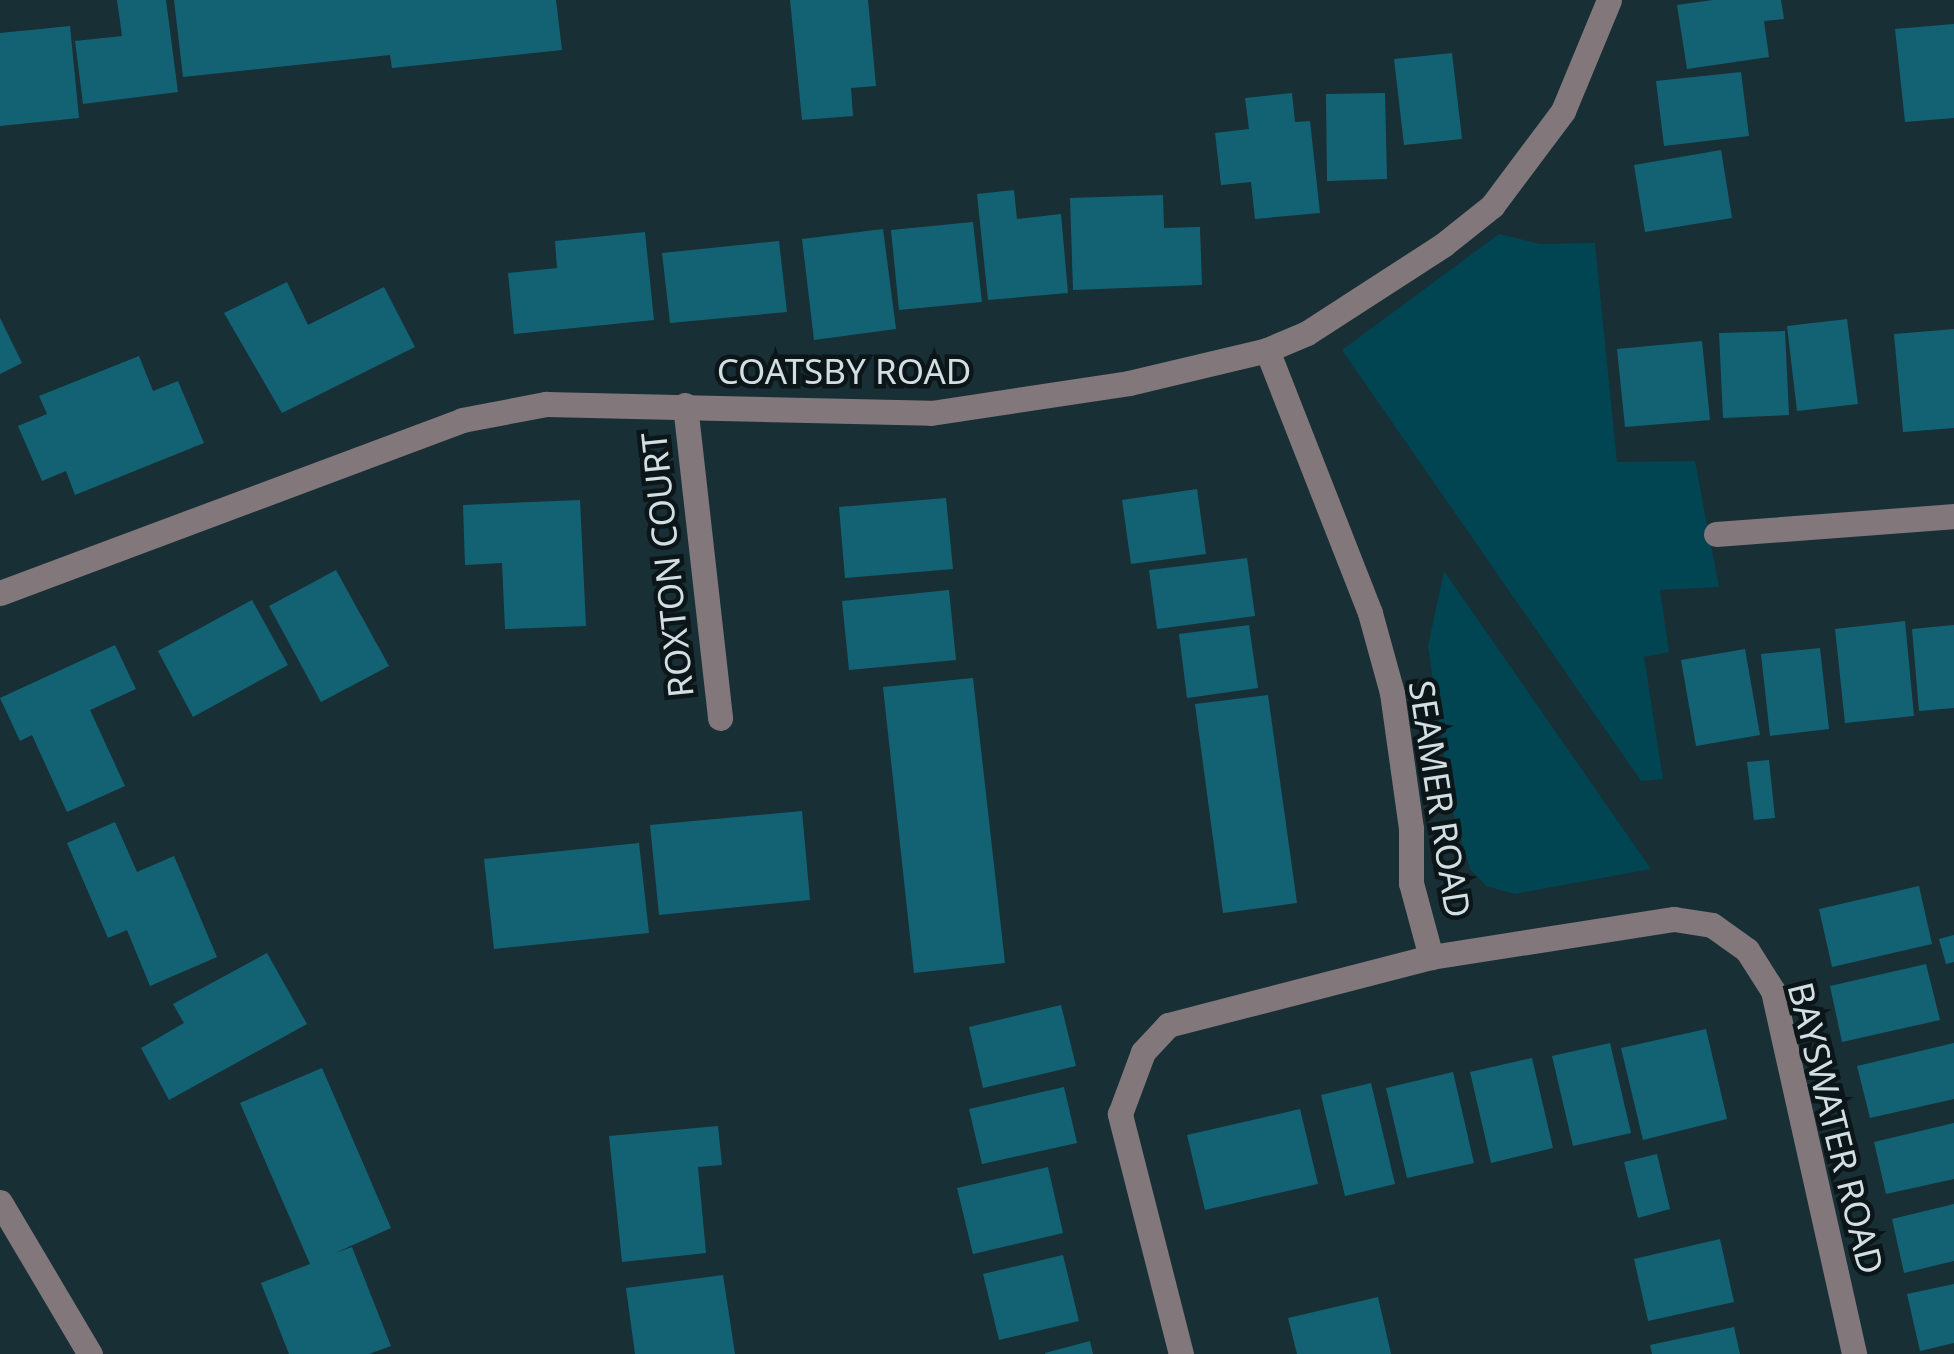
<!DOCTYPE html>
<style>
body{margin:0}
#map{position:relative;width:1954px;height:1354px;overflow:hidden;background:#182f36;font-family:"Noto Sans",sans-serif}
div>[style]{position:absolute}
.green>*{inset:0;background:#014452}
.building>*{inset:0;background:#136274}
.minor>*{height:25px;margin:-12.5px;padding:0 12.5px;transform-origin:12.5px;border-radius:12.5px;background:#82777a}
span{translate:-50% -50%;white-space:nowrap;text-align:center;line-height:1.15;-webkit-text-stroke:9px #0c1619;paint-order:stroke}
.street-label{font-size:35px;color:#d1dfe3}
</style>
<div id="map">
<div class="green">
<i style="clip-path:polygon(1499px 234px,1541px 244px,1595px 243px,1617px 462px,1695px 461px,1719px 587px,1660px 590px,1669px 652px,1644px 657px,1663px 779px,1641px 781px,1342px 350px)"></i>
<i style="clip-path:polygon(1444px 571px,1651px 869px,1515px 894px,1486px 886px,1470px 869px,1451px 806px,1428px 646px)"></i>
</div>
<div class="building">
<i style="clip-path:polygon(117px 0,166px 0,178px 92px,83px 104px,75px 41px,122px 36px)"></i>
<i style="clip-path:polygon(174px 0,556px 0,562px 50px,392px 68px,390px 55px,183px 77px)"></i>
<i style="clip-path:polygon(790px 0,868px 0,876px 86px,851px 88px,853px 116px,802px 120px)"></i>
<i style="clip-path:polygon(1713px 0,1781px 0,1784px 19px,1764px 21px,1769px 57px,1687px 69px,1677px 5px)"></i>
<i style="clip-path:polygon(1954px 24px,1954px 118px,1905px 122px,1895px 29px)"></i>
<i style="clip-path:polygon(70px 26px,79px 118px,0 126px,0 33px)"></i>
<i style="clip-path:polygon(1452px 53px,1462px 139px,1404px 145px,1394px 59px)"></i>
<i style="clip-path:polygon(1741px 72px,1749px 136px,1664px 146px,1656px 81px)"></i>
<i style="clip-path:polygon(1292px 93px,1295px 122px,1310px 121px,1320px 213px,1255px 219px,1251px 182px,1221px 185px,1215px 133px,1249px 129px,1245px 98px)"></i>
<i style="clip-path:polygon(1385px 93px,1387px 179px,1327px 181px,1326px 94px)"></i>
<i style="clip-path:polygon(1721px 150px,1732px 218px,1645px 232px,1634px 165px)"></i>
<i style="clip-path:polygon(1014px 190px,1017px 219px,1061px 214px,1068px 293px,988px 300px,977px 194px)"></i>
<i style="clip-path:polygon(1163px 195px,1164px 228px,1200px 227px,1202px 285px,1073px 290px,1070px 198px)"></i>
<i style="clip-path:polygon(973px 222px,982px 302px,899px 310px,891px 230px)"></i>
<i style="clip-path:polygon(883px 229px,896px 329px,814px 340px,802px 239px)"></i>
<i style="clip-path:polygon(645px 232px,654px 320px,514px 334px,508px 273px,557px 268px,555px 241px)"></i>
<i style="clip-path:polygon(779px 241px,787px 312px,670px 323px,662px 253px)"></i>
<i style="clip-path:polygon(287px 282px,308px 325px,384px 287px,415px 347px,282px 413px,224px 313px)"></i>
<i style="clip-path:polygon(0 318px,22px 363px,0 374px)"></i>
<i style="clip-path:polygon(1847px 319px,1858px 404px,1797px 411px,1787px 326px)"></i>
<i style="clip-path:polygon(1954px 329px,1954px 428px,1903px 432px,1894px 334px)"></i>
<i style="clip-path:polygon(1785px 331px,1789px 415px,1723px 418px,1719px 333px)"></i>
<i style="clip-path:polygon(1702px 341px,1710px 420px,1625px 427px,1617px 349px)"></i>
<i style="clip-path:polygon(139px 356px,153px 391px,178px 381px,204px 443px,75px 495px,66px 471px,42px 481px,18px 426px,47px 414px,39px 396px)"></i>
<i style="clip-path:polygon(1197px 489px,1206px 554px,1131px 564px,1122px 500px)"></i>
<i style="clip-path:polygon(946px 498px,953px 569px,845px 578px,839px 507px)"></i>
<i style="clip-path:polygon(580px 500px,586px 626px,505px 629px,502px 563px,465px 565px,463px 505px)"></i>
<i style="clip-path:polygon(1247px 558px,1255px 616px,1157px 629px,1149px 570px)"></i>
<i style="clip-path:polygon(336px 570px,389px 666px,321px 702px,269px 606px)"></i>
<i style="clip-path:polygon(949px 590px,956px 660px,849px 670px,842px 601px)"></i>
<i style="clip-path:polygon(252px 600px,288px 665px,193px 717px,158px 651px)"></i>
<i style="clip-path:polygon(1905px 621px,1914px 716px,1845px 723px,1835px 629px)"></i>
<i style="clip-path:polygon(1249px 625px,1258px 688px,1187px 698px,1179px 634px)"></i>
<i style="clip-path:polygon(1954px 625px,1954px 708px,1919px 711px,1912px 629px)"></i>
<i style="clip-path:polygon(115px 645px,136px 689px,90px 710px,125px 786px,67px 812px,32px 735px,20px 741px,0 698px)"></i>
<i style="clip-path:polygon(1820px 648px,1829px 729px,1770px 736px,1761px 654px)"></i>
<i style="clip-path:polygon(1745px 649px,1760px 735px,1696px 746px,1681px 660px)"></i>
<i style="clip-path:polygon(973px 678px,1005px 963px,914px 973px,883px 687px)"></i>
<i style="clip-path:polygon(1268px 695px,1297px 903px,1223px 913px,1195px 704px)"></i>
<i style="clip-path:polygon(1769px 760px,1775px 818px,1754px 820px,1747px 762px)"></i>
<i style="clip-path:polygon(802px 811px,810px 900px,659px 915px,650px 825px)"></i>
<i style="clip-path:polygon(115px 822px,137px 872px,174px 856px,217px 957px,150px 986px,127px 930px,108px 938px,67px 843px)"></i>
<i style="clip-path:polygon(639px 843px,649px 933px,494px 949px,484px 859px)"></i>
<i style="clip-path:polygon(1919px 886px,1932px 944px,1832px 967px,1819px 909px)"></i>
<i style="clip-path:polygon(1954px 935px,1954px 962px,1946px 964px,1939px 939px)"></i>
<i style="clip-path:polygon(267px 953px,307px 1024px,169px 1100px,141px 1048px,184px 1023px,173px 1004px)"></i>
<i style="clip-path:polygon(1926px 964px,1940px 1020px,1842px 1042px,1830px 986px)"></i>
<i style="clip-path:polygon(1061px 1005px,1076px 1066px,983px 1088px,969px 1027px)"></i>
<i style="clip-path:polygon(1706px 1029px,1727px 1119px,1643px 1140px,1621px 1048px)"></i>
<i style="clip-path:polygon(1610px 1043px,1631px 1133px,1573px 1146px,1552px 1056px)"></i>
<i style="clip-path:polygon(1954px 1043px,1954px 1099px,1870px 1118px,1857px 1066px)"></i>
<i style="clip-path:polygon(1532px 1058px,1553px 1148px,1491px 1163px,1470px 1072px)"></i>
<i style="clip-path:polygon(322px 1068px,391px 1228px,335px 1253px,352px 1247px,391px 1346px,369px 1354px,289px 1354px,261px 1283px,310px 1264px,240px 1103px)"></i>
<i style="clip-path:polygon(1453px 1072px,1474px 1163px,1407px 1178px,1386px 1088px)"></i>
<i style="clip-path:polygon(1371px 1083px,1395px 1184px,1345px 1196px,1321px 1095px)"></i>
<i style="clip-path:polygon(1064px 1087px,1077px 1143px,982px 1164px,969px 1109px)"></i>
<i style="clip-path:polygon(1300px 1109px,1318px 1184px,1205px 1210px,1187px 1135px)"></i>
<i style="clip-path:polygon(1954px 1123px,1954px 1179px,1886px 1194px,1874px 1142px)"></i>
<i style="clip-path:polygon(718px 1126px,722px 1165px,698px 1167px,706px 1253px,622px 1262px,609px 1136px)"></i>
<i style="clip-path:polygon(1657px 1154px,1670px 1209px,1638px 1218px,1624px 1162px)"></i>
<i style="clip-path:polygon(1048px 1167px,1063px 1233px,973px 1254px,957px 1188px)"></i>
<i style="clip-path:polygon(1954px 1204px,1954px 1261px,1904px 1273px,1892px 1219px)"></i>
<i style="clip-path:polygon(1720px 1239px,1734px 1302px,1648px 1321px,1634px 1259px)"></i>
<i style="clip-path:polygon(1063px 1255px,1079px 1321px,999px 1340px,983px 1274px)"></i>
<i style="clip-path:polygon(723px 1275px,735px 1354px,635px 1354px,626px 1288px)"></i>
<i style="clip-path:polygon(1954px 1284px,1954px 1343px,1920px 1351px,1907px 1294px)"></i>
<i style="clip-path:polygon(1378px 1297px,1391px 1354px,1297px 1354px,1288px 1318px)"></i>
<i style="clip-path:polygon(1734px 1327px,1740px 1354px,1652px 1354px,1650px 1345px)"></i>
<i style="clip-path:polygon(1090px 1341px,1093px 1354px,1045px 1354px,1045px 1353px)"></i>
</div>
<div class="minor">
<i style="left:1267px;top:350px;width:282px;rotate:68.6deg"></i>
<i style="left:1370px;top:613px;width:83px;rotate:74.6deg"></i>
<i style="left:1392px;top:693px;width:137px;rotate:82deg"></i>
<i style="left:1411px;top:829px;width:54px;rotate:90deg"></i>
<i style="left:1411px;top:883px;width:77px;rotate:74.9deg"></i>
<i style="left:685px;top:405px;width:315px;rotate:83.6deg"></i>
<i style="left:1716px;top:534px;width:239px;rotate:-4.3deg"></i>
<i style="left:0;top:593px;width:493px;rotate:-20.5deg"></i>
<i style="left:462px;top:420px;width:86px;rotate:-10.8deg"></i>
<i style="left:546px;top:404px;width:385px;rotate:1.3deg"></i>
<i style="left:931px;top:413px;width:200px;rotate:-8.6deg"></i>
<i style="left:1129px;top:383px;width:142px;rotate:-13.4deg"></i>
<i style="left:1267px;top:350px;width:43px;rotate:-23deg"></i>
<i style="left:1307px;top:333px;width:162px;rotate:-32.9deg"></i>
<i style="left:1443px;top:245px;width:63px;rotate:-38.5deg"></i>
<i style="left:1492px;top:206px;width:119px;rotate:-53.2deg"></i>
<i style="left:1563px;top:111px;width:120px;rotate:-67.5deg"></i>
<i style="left:0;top:1202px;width:177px;rotate:59.4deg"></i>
<i style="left:1181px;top:1354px;width:248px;rotate:-104.3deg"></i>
<i style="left:1120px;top:1114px;width:66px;rotate:-69.6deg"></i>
<i style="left:1143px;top:1052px;width:37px;rotate:-47deg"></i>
<i style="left:1168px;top:1025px;width:272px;rotate:-14.5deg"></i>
<i style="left:1431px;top:957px;width:246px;rotate:-8.9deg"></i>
<i style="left:1674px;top:919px;width:38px;rotate:9deg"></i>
<i style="left:1712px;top:925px;width:43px;rotate:35.5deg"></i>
<i style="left:1747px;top:950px;width:49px;rotate:57.6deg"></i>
<i style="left:1773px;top:991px;width:372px;rotate:77.4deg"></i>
</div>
<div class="street-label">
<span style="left:844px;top:371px">COATSBY ROAD</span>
<span style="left:667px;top:565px;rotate:-96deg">ROXTON COURT</span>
<span style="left:1440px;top:799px;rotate:81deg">SEAMER ROAD</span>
<span style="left:1836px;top:1128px;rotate:76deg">BAYSWATER ROAD</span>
</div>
</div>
